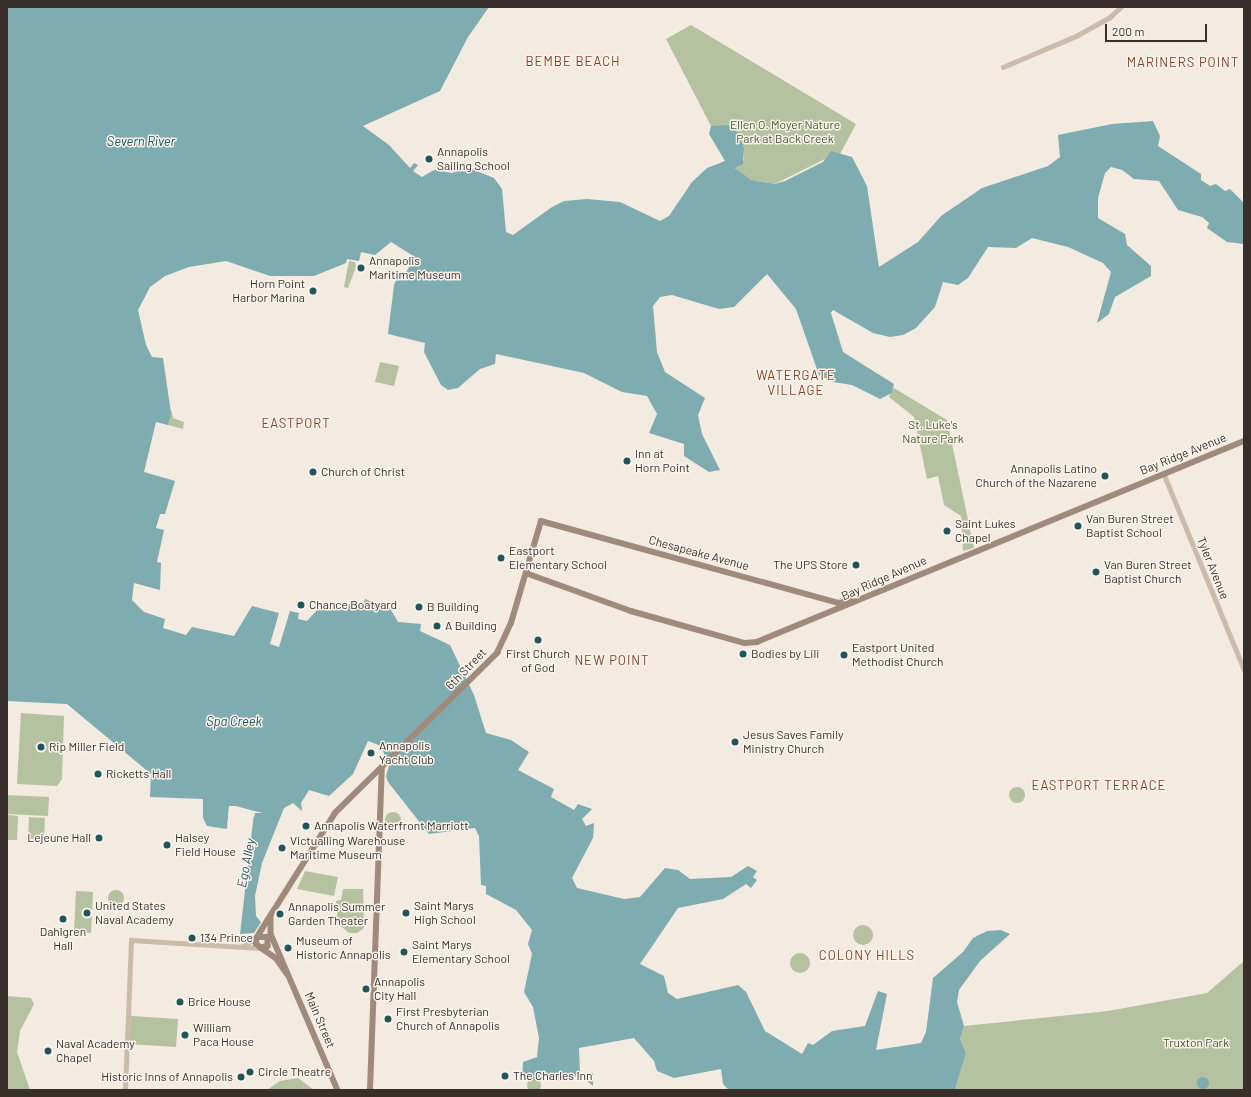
<!DOCTYPE html>
<style>
body{margin:0}
#map{position:relative;width:1251px;height:1097px;overflow:hidden;background:#f3eae0;font-family:Barlow,sans-serif}
div>[style]{position:absolute}
.green>*{inset:0;background:#b5c29f}
.round{border-radius:50%}
.water>*{inset:0;background:#7facb0}
.pier>*{inset:0;background:#f3eae0}
.tertiary>*{height:4.5px;margin:-2.25px;padding:0 2.25px;transform-origin:2.25px;border-radius:2.25px;background:#cbbbab}
.secondary>*{height:5.5px;margin:-2.75px;padding:0 2.75px;transform-origin:2.75px;border-radius:2.75px;background:#9f8a7c}
.dots>*{width:11px;height:11px;translate:-50% -50%;box-sizing:border-box;border:2px solid #faf4ec;border-radius:50%}
span{translate:-50% -50%;white-space:nowrap;text-align:center;line-height:1.15;-webkit-text-stroke:3px #faf4ec;paint-order:stroke}
.park-label{font-size:12px;color:#47572e}
.poi-label{font-size:12px;color:#392f2a}
.left{translate:0 -50%;text-align:left}
.right{translate:-100% -50%;text-align:right}
.street-label{font-size:12px;color:#392f2a}
.neighbourhood-label{font-size:13px;color:#873f24;letter-spacing:1px}
.water-label{font-size:13px;color:#20555b;font-style:italic}
.frame{position:absolute;inset:0;border:8px solid #392f2a;pointer-events:none}
.scale{position:absolute;left:1105px;top:24px;width:102px;height:18px;box-sizing:border-box;border:2px solid #392f2a;border-top:0;padding-left:5px;font-size:12px;line-height:14px;white-space:nowrap;color:#392f2a;-webkit-text-stroke:3px #faf4ec;paint-order:stroke}
</style>
<div id="map">
<div class="green">
<i style="clip-path:polygon(691px 25px,856px 124px,839px 156px,831px 156px,775px 184px,751px 180px,739px 173px,735px 167px,744px 160px,744px 153px,738px 132px,734px 126px,711px 126px,666px 39px)"></i>
<i style="clip-path:polygon(349px 261px,355px 262px,356px 267px,348px 288px,344px 287px)"></i>
<i style="clip-path:polygon(380px 362px,399px 366px,394px 386px,375px 382px)"></i>
<i style="clip-path:polygon(894px 388px,947px 420px,974px 548px,963px 551px,961px 516px,944px 505px,938px 476px,927px 479px,914px 417px,889px 397px)"></i>
<i style="clip-path:polygon(171px 409px,173px 418px,184px 422px,183px 429px,168px 425px)"></i>
<i style="clip-path:polygon(21px 713px,64px 716px,62px 779px,57px 786px,17px 784px)"></i>
<i class="round" style="left:1009px;top:787px;width:16px;height:16px"></i>
<i style="clip-path:polygon(7px 795px,49px 797px,48px 816px,7px 814px)"></i>
<i class="round" style="left:385px;top:812px;width:16px;height:16px"></i>
<i style="clip-path:polygon(7px 815px,18px 816px,17px 840px,7px 840px)"></i>
<i style="clip-path:polygon(29px 817px,45px 818px,44px 839px,28px 839px)"></i>
<i style="clip-path:polygon(305px 871px,338px 877px,334px 896px,297px 889px)"></i>
<i style="clip-path:polygon(343px 889px,363px 889px,364px 928px,357px 933px,349px 933px,338px 924px,336px 901px,341px 900px)"></i>
<i class="round" style="left:108px;top:890px;width:16px;height:16px"></i>
<i style="clip-path:polygon(76px 891px,93px 892px,91px 933px,74px 932px)"></i>
<i class="round" style="left:853px;top:925px;width:20px;height:20px"></i>
<i class="round" style="left:790px;top:953px;width:20px;height:20px"></i>
<i style="clip-path:polygon(1244px 961px,1244px 1090px,955px 1090px,966px 1053px,960px 1039px,964px 1026px,1108px 1011px,1207px 993px)"></i>
<i style="clip-path:polygon(7px 996px,31px 998px,34px 1004px,20px 1031px,17px 1052px,30px 1090px,7px 1090px)"></i>
<i style="clip-path:polygon(131px 1016px,178px 1019px,176px 1047px,129px 1044px)"></i>
<i class="round" style="left:527px;top:1078px;width:14px;height:14px"></i>
<i style="clip-path:polygon(298px 1078px,314px 1090px,267px 1090px,280px 1081px)"></i>
</div>
<div class="water">
<i style="clip-path:polygon(7px 7px,489px 7px,468px 37px,440px 91px,363px 126px,389px 145px,410px 168px,414px 163px,418px 165px,413px 171px,422px 177px,434px 170px,452px 173px,467px 167px,494px 178px,502px 189px,506px 232px,513px 235px,552px 207px,564px 201px,587px 199px,620px 202px,660px 221px,669px 216px,692px 182px,707px 168px,725px 161px,709px 134px,711px 126px,728px 125px,738px 132px,744px 148px,743px 164px,735px 168px,751px 180px,775px 184px,785px 181px,823px 162px,831px 151px,852px 157px,867px 186px,879px 267px,918px 242px,941px 216px,982px 188px,1048px 166px,1060px 157px,1058px 135px,1112px 124px,1153px 121px,1160px 136px,1158px 146px,1201px 174px,1201px 180px,1210px 186px,1216px 184px,1225px 191px,1230px 189px,1244px 203px,1244px 244px,1227px 242px,1207px 228px,1209px 223px,1202px 217px,1178px 210px,1159px 181px,1134px 179px,1122px 170px,1111px 167px,1105px 173px,1098px 198px,1098px 218px,1125px 234px,1127px 245px,1151px 266px,1151px 276px,1115px 297px,1109px 314px,1097px 323px,1111px 272px,1103px 263px,1068px 247px,1032px 238px,1016px 248px,988px 247px,968px 278px,958px 285px,943px 282px,935px 307px,916px 328px,903px 335px,890px 337px,873px 333px,833px 310px,831px 313px,843px 352px,894px 384px,892px 393px,880px 399px,852px 385px,833px 382px,819px 375px,796px 309px,767px 274px,734px 307px,719px 309px,672px 295px,660px 297px,653px 306px,657px 352px,665px 372px,705px 398px,698px 415px,702px 434px,720px 470px,709px 472px,684px 456px,684px 444px,649px 433px,657px 414px,647px 396px,622px 392px,584px 373px,496px 354px,495px 364px,480px 369px,458px 388px,448px 390px,441px 385px,424px 352px,425px 343px,388px 334px,394px 285px,399px 273px,405px 274px,415px 257px,391px 242px,375px 255px,361px 252px,359px 261px,347px 259px,346px 263px,314px 276px,270px 276px,226px 261px,189px 267px,165px 276px,150px 287px,138px 310px,146px 345px,152px 357px,163px 358px,171px 413px,168px 425px,156px 422px,144px 472px,175px 481px,165px 514px,160px 514px,156px 528px,164px 530px,157px 562px,161px 563px,160px 590px,134px 583px,132px 600px,144px 612px,165px 619px,163px 628px,186px 635px,192px 627px,234px 636px,252px 606px,279px 613px,270px 644px,279px 647px,290px 611px,299px 613px,298px 619px,307px 621px,318px 609px,333px 607px,347px 611px,349px 604px,362px 608px,365px 599px,391px 610px,398px 622px,421px 624px,420px 631px,450px 645px,474px 695px,486px 733px,511px 740px,529px 752px,518px 770px,554px 789px,551px 797px,574px 810px,578px 804px,592px 809px,582px 819px,586px 826px,594px 823px,593px 838px,572px 878px,577px 888px,624px 899px,640px 897px,665px 868px,678px 870px,690px 879px,731px 877px,748px 866px,757px 871px,753px 877px,757px 880px,751px 888px,746px 884px,723px 899px,678px 908px,640px 964px,664px 976px,668px 993px,677px 999px,738px 985px,746px 992px,765px 1031px,802px 1054px,808px 1043px,813px 1045px,832px 1031px,865px 1026px,878px 991px,887px 994px,876px 1050px,921px 1043px,926px 1032px,933px 978px,963px 952px,973px 938px,987px 931px,1001px 930px,1010px 934px,980px 961px,959px 990px,957px 1002px,964px 1026px,960px 1039px,966px 1053px,955px 1090px,729px 1090px,723px 1084px,721px 1069px,674px 1078px,657px 1071px,654px 1061px,634px 1038px,579px 1048px,580px 1073px,593px 1073px,593px 1086px,580px 1075px,558px 1081px,522px 1080px,523px 1062px,537px 1057px,539px 1038px,533px 1007px,524px 992px,532px 954px,528px 944px,532px 930px,516px 910px,486px 894px,486px 886px,481px 885px,479px 836px,475px 828px,429px 834px,388px 782px,386px 776px,389px 766px,381px 746px,368px 741px,353px 774px,329px 796px,309px 790px,301px 803px,302px 811px,293px 803px,284px 808px,262px 863px,255px 896px,256px 916px,261px 922px,254px 933px,240px 934px,254px 813px,262px 813px,229px 806px,227px 829px,207px 826px,203px 818px,203px 799px,150px 797px,151px 774px,67px 704px,7px 701px)"></i>
<i class="round" style="left:1197px;top:1077px;width:12px;height:12px"></i>
</div>
<div class="pier">
<i style="clip-path:polygon(229px 806px,236px 806px,262px 813px,255px 813px,254px 818px,252px 813px,230px 808px,227px 830px)"></i>
</div>
<div class="tertiary">
<i style="left:1003px;top:67px;width:79px;rotate:-23deg"></i>
<i style="left:1076px;top:36px;width:38px;rotate:-29deg"></i>
<i style="left:1109px;top:18px;width:16px;rotate:-43deg"></i>
<i style="left:1164px;top:474px;width:211px;rotate:67.7deg"></i>
<i style="left:243px;top:945px;width:14px;rotate:-25deg"></i>
<i style="left:125px;top:1090px;width:150px;rotate:-87.7deg"></i>
<i style="left:131px;top:940px;width:130px;rotate:3.5deg"></i>
</div>
<div class="secondary">
<i style="left:526px;top:573px;width:112px;rotate:19.9deg"></i>
<i style="left:631px;top:611px;width:118px;rotate:15.7deg"></i>
<i style="left:745px;top:643px;width:12px;rotate:-5deg"></i>
<i style="left:757px;top:642px;width:527px;rotate:-22.43deg"></i>
<i style="left:271px;top:918px;width:16px;rotate:90deg"></i>
<i style="left:271px;top:934px;width:170px;rotate:66.8deg"></i>
<i style="left:258px;top:937px;width:10px"></i>
<i style="left:268px;top:937px;width:9px;rotate:90deg"></i>
<i style="left:268px;top:946px;width:7px;rotate:164deg"></i>
<i style="left:261px;top:948px;width:6px;rotate:-141deg"></i>
<i style="left:256px;top:944px;width:5px;rotate:-90deg"></i>
<i style="left:256px;top:939px;width:12px;rotate:-59deg"></i>
<i style="left:262px;top:929px;width:137px;rotate:-57.8deg"></i>
<i style="left:335px;top:813px;width:228px;rotate:-44.6deg"></i>
<i style="left:497px;top:653px;width:33px;rotate:-65deg"></i>
<i style="left:511px;top:623px;width:106px;rotate:-73.6deg"></i>
<i style="left:541px;top:521px;width:308px;rotate:15.4deg"></i>
<i style="left:838px;top:603px;width:13px;rotate:-9deg"></i>
<i style="left:263px;top:949px;width:16px;rotate:35deg"></i>
<i style="left:276px;top:958px;width:19px;rotate:55deg"></i>
<i style="left:370px;top:1090px;width:322px;rotate:-87.9deg"></i>
</div>
<div class="dots">
<i style="left:429px;top:159px;background:#20555b"></i>
<i style="left:361px;top:268px;background:#20555b"></i>
<i style="left:313px;top:291px;background:#20555b"></i>
<i style="left:627px;top:461px;background:#20555b"></i>
<i style="left:313px;top:472px;background:#20555b"></i>
<i style="left:1105px;top:476px;background:#20555b"></i>
<i style="left:1078px;top:526px;background:#20555b"></i>
<i style="left:947px;top:531px;background:#20555b"></i>
<i style="left:501px;top:558px;background:#20555b"></i>
<i style="left:856px;top:565px;background:#20555b"></i>
<i style="left:1096px;top:572px;background:#20555b"></i>
<i style="left:301px;top:605px;background:#20555b"></i>
<i style="left:419px;top:607px;background:#20555b"></i>
<i style="left:437px;top:626px;background:#20555b"></i>
<i style="left:538px;top:640px;background:#20555b"></i>
<i style="left:743px;top:654px;background:#20555b"></i>
<i style="left:844px;top:655px;background:#20555b"></i>
<i style="left:735px;top:742px;background:#20555b"></i>
<i style="left:41px;top:747px;background:#20555b"></i>
<i style="left:371px;top:753px;background:#20555b"></i>
<i style="left:98px;top:774px;background:#20555b"></i>
<i style="left:306px;top:826px;background:#20555b"></i>
<i style="left:99px;top:838px;background:#20555b"></i>
<i style="left:167px;top:845px;background:#20555b"></i>
<i style="left:282px;top:848px;background:#20555b"></i>
<i style="left:87px;top:913px;background:#20555b"></i>
<i style="left:406px;top:913px;background:#20555b"></i>
<i style="left:280px;top:914px;background:#20555b"></i>
<i style="left:63px;top:919px;background:#20555b"></i>
<i style="left:192px;top:938px;background:#20555b"></i>
<i style="left:288px;top:948px;background:#20555b"></i>
<i style="left:404px;top:952px;background:#20555b"></i>
<i style="left:366px;top:989px;background:#20555b"></i>
<i style="left:180px;top:1002px;background:#20555b"></i>
<i style="left:388px;top:1019px;background:#20555b"></i>
<i style="left:185px;top:1035px;background:#20555b"></i>
<i style="left:48px;top:1051px;background:#20555b"></i>
<i style="left:250px;top:1072px;background:#20555b"></i>
<i style="left:505px;top:1076px;background:#20555b"></i>
<i style="left:241px;top:1077px;background:#20555b"></i>
</div>
<div class="park-label">
<span style="left:785px;top:132px">Ellen O. Moyer Nature<br>Park at Back Creek</span>
<span style="left:933px;top:432px">St. Luke's<br>Nature Park</span>
<span style="left:1196px;top:1043px">Truxton Park</span>
</div>
<div class="poi-label">
<span class="left" style="left:437px;top:159px">Annapolis<br>Sailing School</span>
<span class="left" style="left:369px;top:268px">Annapolis<br>Maritime Museum</span>
<span class="right" style="left:305px;top:291px">Horn Point<br>Harbor Marina</span>
<span class="left" style="left:635px;top:461px">Inn at<br>Horn Point</span>
<span class="right" style="left:1097px;top:476px">Annapolis Latino<br>Church of the Nazarene</span>
<span class="left" style="left:321px;top:472px">Church of Christ</span>
<span class="left" style="left:1086px;top:526px">Van Buren Street<br>Baptist School</span>
<span class="left" style="left:955px;top:531px">Saint Lukes<br>Chapel</span>
<span class="left" style="left:509px;top:558px">Eastport<br>Elementary School</span>
<span class="right" style="left:848px;top:565px">The UPS Store</span>
<span class="left" style="left:1104px;top:572px">Van Buren Street<br>Baptist Church</span>
<span class="left" style="left:309px;top:605px">Chance Boatyard</span>
<span class="left" style="left:427px;top:607px">B Building</span>
<span class="left" style="left:445px;top:626px">A Building</span>
<span class="left" style="left:852px;top:655px">Eastport United<br>Methodist Church</span>
<span style="left:538px;top:661px">First Church<br>of God</span>
<span class="left" style="left:751px;top:654px">Bodies by Lili</span>
<span class="left" style="left:743px;top:742px">Jesus Saves Family<br>Ministry Church</span>
<span class="left" style="left:379px;top:753px">Annapolis<br>Yacht Club</span>
<span class="left" style="left:49px;top:747px">Rip Miller Field</span>
<span class="left" style="left:106px;top:774px">Ricketts Hall</span>
<span class="left" style="left:314px;top:826px">Annapolis Waterfront Marriott</span>
<span class="right" style="left:91px;top:838px">Lejeune Hall</span>
<span class="left" style="left:175px;top:845px">Halsey<br>Field House</span>
<span class="left" style="left:290px;top:848px">Victualling Warehouse<br>Maritime Museum</span>
<span class="left" style="left:95px;top:913px">United States<br>Naval Academy</span>
<span class="left" style="left:414px;top:913px">Saint Marys<br>High School</span>
<span class="left" style="left:288px;top:914px">Annapolis Summer<br>Garden Theater</span>
<span style="left:63px;top:939px">Dahlgren<br>Hall</span>
<span class="left" style="left:200px;top:938px">134 Prince</span>
<span class="left" style="left:296px;top:948px">Museum of<br>Historic Annapolis</span>
<span class="left" style="left:412px;top:952px">Saint Marys<br>Elementary School</span>
<span class="left" style="left:374px;top:989px">Annapolis<br>City Hall</span>
<span class="left" style="left:188px;top:1002px">Brice House</span>
<span class="left" style="left:396px;top:1019px">First Presbyterian<br>Church of Annapolis</span>
<span class="left" style="left:193px;top:1035px">William<br>Paca House</span>
<span class="left" style="left:56px;top:1051px">Naval Academy<br>Chapel</span>
<span class="left" style="left:258px;top:1072px">Circle Theatre</span>
<span class="left" style="left:513px;top:1076px">The Charles Inn</span>
<span class="right" style="left:233px;top:1077px">Historic Inns of Annapolis</span>
</div>
<div class="street-label">
<span style="left:1183px;top:454px;rotate:-22deg">Bay Ridge Avenue</span>
<span style="left:699px;top:553px;rotate:15deg">Chesapeake Avenue</span>
<span style="left:1213px;top:568px;rotate:68deg">Tyler Avenue</span>
<span style="left:884px;top:578px;rotate:-24deg">Bay Ridge Avenue</span>
<span style="left:466px;top:669px;rotate:-46deg">6th Street</span>
<span style="left:320px;top:1020px;rotate:67deg">Main Street</span>
</div>
<div class="neighbourhood-label">
<span style="left:573px;top:61px">BEMBE BEACH</span>
<span style="left:1183px;top:62px">MARINERS POINT</span>
<span style="left:796px;top:383px">WATERGATE<br>VILLAGE</span>
<span style="left:296px;top:423px">EASTPORT</span>
<span style="left:612px;top:660px">NEW POINT</span>
<span style="left:1099px;top:785px">EASTPORT TERRACE</span>
<span style="left:867px;top:955px">COLONY HILLS</span>
</div>
<div class="water-label">
<span style="left:141px;top:141px">Severn River</span>
<span style="left:234px;top:721px">Spa Creek</span>
<span style="left:246px;top:863px;rotate:-79deg">Ego Alley</span>
</div>
<div class="frame"></div>
<div class="scale">200 m</div>
</div>
